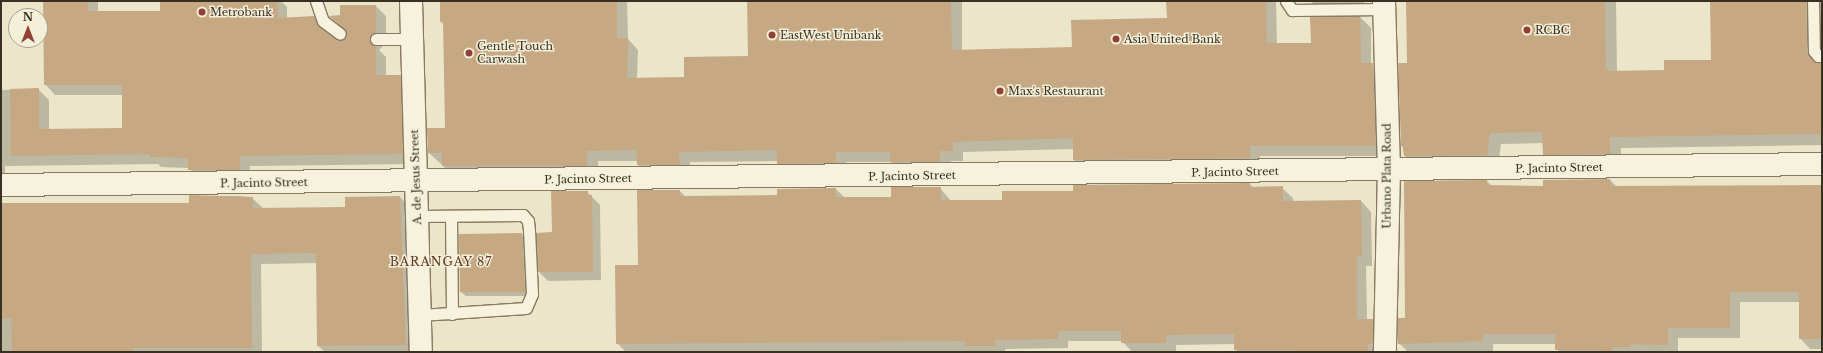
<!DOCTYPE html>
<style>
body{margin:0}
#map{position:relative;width:1823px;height:353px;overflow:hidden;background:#ebe6ca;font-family:"Libre Baskerville",serif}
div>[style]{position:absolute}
.shadow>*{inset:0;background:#0003}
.building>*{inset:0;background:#c6a883}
.roads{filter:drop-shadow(1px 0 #877960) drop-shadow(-1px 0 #877960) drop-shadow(0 1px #877960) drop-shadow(0 -1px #877960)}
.service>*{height:11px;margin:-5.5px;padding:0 5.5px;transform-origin:5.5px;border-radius:5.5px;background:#f6f2dd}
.minor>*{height:22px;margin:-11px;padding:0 11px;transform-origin:11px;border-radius:11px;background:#f6f2dd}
.secondary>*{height:22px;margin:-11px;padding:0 11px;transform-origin:11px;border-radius:11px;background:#f6f2dd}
.dots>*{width:11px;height:11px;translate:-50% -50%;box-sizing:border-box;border:2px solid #f3efd9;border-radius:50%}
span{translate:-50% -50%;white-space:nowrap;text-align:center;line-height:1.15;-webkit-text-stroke:3px #f3efd9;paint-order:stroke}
.poi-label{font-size:11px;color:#383022}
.left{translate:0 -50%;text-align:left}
.street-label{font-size:11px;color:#383022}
.neighbourhood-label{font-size:12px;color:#613925;letter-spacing:1px}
.frame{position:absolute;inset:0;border:2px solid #383022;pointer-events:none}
.north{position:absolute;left:8px;top:8px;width:40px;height:40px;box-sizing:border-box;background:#f3efd9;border:1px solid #a8a390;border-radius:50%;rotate:0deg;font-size:11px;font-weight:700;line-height:16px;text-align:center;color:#383022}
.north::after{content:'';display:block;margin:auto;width:14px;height:18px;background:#904035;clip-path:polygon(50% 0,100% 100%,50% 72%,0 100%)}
</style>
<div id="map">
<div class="shadow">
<i style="clip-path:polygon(44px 1px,98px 1px,98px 12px,161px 12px,161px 2px,281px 1px,287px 7px,287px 18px,313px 17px,327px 33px,339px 42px,347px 39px,347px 32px,341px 16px,376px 6px,386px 16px,386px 43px,379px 50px,386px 57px,386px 76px,400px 76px,411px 87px,413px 164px,250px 166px,250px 180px,200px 180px,189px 168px,161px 167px,158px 164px,5px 166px,5px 185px,1px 192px,1px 90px,38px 89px,49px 100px,49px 130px,123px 129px,123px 95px,55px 95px,45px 84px)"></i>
<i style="clip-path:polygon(441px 1px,627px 1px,628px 39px,638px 50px,637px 79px,685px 78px,749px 57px,748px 1px,962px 1px,962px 51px,1073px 48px,1168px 19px,1167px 1px,1276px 1px,1277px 44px,1312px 44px,1360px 17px,1371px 28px,1371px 64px,1384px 75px,1386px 156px,1260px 156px,1260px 168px,1084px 170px,1074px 160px,1074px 149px,963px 152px,963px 161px,951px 161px,951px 172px,902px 173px,891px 162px,846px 162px,847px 173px,789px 174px,778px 161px,690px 162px,690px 175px,649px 176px,638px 165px,638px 161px,598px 161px,598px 176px,454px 176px,429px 153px,446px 129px,444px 25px,441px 22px)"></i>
<i style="clip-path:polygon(1311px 1px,1364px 1px,1364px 7px,1316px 7px)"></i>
<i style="clip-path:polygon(1407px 1px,1616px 1px,1617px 72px,1665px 71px,1712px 61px,1711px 1px,1822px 1px,1822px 48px,1821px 8px,1817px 13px,1818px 64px,1822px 63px,1822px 145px,1621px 148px,1621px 165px,1555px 166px,1544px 154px,1544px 143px,1501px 144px,1498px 166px,1416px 167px,1405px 156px,1402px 145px,1408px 64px)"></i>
<i style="clip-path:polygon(1610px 180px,1617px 187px,1822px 186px,1822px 349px,1810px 349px,1800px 338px,1800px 302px,1740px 302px,1740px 338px,1678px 338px,1678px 352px,1559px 352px,1556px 344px,1493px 344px,1493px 351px,1408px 352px,1399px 343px,1406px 319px,1487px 181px,1492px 186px,1544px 187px)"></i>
<i style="clip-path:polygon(1250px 184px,1254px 188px,1282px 188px,1293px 198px,1293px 202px,1361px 201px,1371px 212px,1372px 266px,1366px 266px,1367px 320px,1373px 320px,1383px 330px,1383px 352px,1237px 352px,1235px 344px,1176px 345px,1176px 352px,1132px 352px,1122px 341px,1068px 341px,1068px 348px,1005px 349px,1005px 352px,626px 352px,617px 343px,639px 266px,680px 191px,686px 197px,778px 196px,778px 190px,836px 189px,845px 198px,892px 198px,940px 188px,951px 201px,1003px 200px,1074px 192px)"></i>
<i style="clip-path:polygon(587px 192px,600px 205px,601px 280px,548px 281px,539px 272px,553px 233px)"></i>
<i style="clip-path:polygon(190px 196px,240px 196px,252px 198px,263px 208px,346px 208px,400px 197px,410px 208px,416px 352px,325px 352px,318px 346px,317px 263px,261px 264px,262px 352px,1px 352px,1px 201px,3px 204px,190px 204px)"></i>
<i style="clip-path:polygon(522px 234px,526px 239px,529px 296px,466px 296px,461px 292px)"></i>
</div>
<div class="building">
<i style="clip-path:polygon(43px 1px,88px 1px,88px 11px,160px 11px,160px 1px,277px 1px,278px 18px,314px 16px,319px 27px,339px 41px,346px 38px,346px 31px,329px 16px,340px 15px,340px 5px,376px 5px,376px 32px,369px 39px,376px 46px,376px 75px,401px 75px,403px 154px,240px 156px,240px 170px,188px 170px,188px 158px,150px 157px,150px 154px,11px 156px,10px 89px,39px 88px,39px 129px,122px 128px,122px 85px,44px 85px)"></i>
<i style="clip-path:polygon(440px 1px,617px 1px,617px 38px,628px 38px,627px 78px,684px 77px,684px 57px,748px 56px,747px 1px,951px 1px,952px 50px,1072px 47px,1071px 20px,1167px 18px,1166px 1px,1266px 1px,1267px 43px,1311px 43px,1310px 17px,1360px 16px,1361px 63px,1373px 63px,1376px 146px,1250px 146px,1250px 158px,1073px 160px,1073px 138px,952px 142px,953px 151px,940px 151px,940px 162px,890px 162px,890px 152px,836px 152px,836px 163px,777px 164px,777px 150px,679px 152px,680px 165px,637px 165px,637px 150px,587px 151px,587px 166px,442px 166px,442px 153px,428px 153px,427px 128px,445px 128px,443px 22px,440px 22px)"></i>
<i style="clip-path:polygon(1406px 1px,1605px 1px,1606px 69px,1609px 71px,1664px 70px,1664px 60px,1711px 60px,1710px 1px,1806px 1px,1807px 52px,1815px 62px,1822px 63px,1822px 134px,1610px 137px,1610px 154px,1543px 155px,1542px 132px,1490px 133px,1487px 155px,1404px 156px,1403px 146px,1401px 146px,1398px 63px,1407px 63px)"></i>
<i style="clip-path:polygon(1610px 179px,1611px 186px,1822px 185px,1822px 339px,1799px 339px,1799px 292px,1730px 292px,1730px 328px,1668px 328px,1668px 345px,1631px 344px,1631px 347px,1612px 347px,1612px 351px,1555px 350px,1555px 334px,1483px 334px,1483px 341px,1398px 344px,1398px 318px,1405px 318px,1404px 181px,1487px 180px,1487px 185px,1543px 186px,1543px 180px)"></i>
<i style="clip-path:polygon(1250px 183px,1250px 187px,1283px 186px,1283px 201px,1361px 200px,1362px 256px,1357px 257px,1357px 319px,1373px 319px,1373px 344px,1368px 344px,1368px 352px,1234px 350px,1234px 334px,1166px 335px,1166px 343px,1121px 343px,1121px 331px,1058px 331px,1058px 339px,995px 340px,995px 346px,965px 346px,965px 341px,616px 344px,615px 265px,638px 265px,637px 190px,680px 190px,680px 196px,777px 195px,777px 189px,836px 188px,836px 197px,891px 197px,891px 187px,941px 187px,941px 200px,1002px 200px,1002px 191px,1073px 191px,1073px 185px)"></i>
<i style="clip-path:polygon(551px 191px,588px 191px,588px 195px,592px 195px,593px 272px,538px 272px,536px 233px,552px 232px)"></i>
<i style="clip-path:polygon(189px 195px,253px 197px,253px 208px,345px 207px,345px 197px,400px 196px,406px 345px,317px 346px,316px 253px,251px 254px,252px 348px,133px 348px,134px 352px,12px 352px,11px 318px,1px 319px,1px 203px,189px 203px)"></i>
<i style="clip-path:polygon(522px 233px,525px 292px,460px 292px,459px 234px)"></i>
</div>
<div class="roads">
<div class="service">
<i style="left:316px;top:1px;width:21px;rotate:71deg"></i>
<i style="left:323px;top:21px;width:21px;rotate:37deg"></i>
<i style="left:1286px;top:1px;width:11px;rotate:56deg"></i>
<i style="left:1292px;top:10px;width:93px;rotate:-0.6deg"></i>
<i style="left:1813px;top:1px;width:50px;rotate:88.9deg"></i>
<i style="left:1814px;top:51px;width:6px;rotate:51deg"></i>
<i style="left:1818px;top:56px;width:4px"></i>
<i style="left:376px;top:39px;width:36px"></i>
<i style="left:417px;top:216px;width:106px;rotate:-0.5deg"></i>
<i style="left:523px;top:215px;width:8px;rotate:50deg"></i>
<i style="left:528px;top:221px;width:9px;rotate:84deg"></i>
<i style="left:529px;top:230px;width:64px;rotate:87.3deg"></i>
<i style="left:532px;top:294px;width:15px;rotate:113deg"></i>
<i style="left:526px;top:308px;width:106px;rotate:176.2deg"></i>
<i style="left:451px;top:216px;width:98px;rotate:89.4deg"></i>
</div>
<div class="minor">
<i style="left:1384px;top:1px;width:169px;rotate:88.3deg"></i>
<i style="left:1389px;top:170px;width:182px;rotate:91.3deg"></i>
<i style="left:1px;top:185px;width:1821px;rotate:-0.66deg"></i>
</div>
<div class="secondary">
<i style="left:411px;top:1px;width:351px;rotate:88.4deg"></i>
</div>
</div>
<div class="dots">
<i style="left:202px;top:12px;background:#904035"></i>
<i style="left:1527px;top:30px;background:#904035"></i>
<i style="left:772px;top:35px;background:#904035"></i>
<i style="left:1116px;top:39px;background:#904035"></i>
<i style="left:469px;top:53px;background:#904035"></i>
<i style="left:1000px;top:91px;background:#904035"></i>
</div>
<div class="poi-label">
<span class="left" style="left:210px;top:12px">Metrobank</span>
<span class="left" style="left:1535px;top:30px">RCBC</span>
<span class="left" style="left:780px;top:35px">EastWest Unibank</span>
<span class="left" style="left:1124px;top:39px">Asia United Bank</span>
<span class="left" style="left:477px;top:53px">Gentle Touch<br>Carwash</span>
<span class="left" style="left:1008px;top:91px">Max's Restaurant</span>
</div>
<div class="street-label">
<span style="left:1559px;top:168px;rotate:-1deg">P. Jacinto Street</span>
<span style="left:1235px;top:172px;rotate:-1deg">P. Jacinto Street</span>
<span style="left:912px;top:176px;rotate:-1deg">P. Jacinto Street</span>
<span style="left:1387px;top:176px;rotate:-90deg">Urbano Plata Road</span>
<span style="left:416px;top:177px;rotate:-92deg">A. de Jesus Street</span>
<span style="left:588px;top:179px;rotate:-1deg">P. Jacinto Street</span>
<span style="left:264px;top:183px;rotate:-1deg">P. Jacinto Street</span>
</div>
<div class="neighbourhood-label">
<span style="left:441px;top:262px">BARANGAY 87</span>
</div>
<div class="frame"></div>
<div class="north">N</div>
</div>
